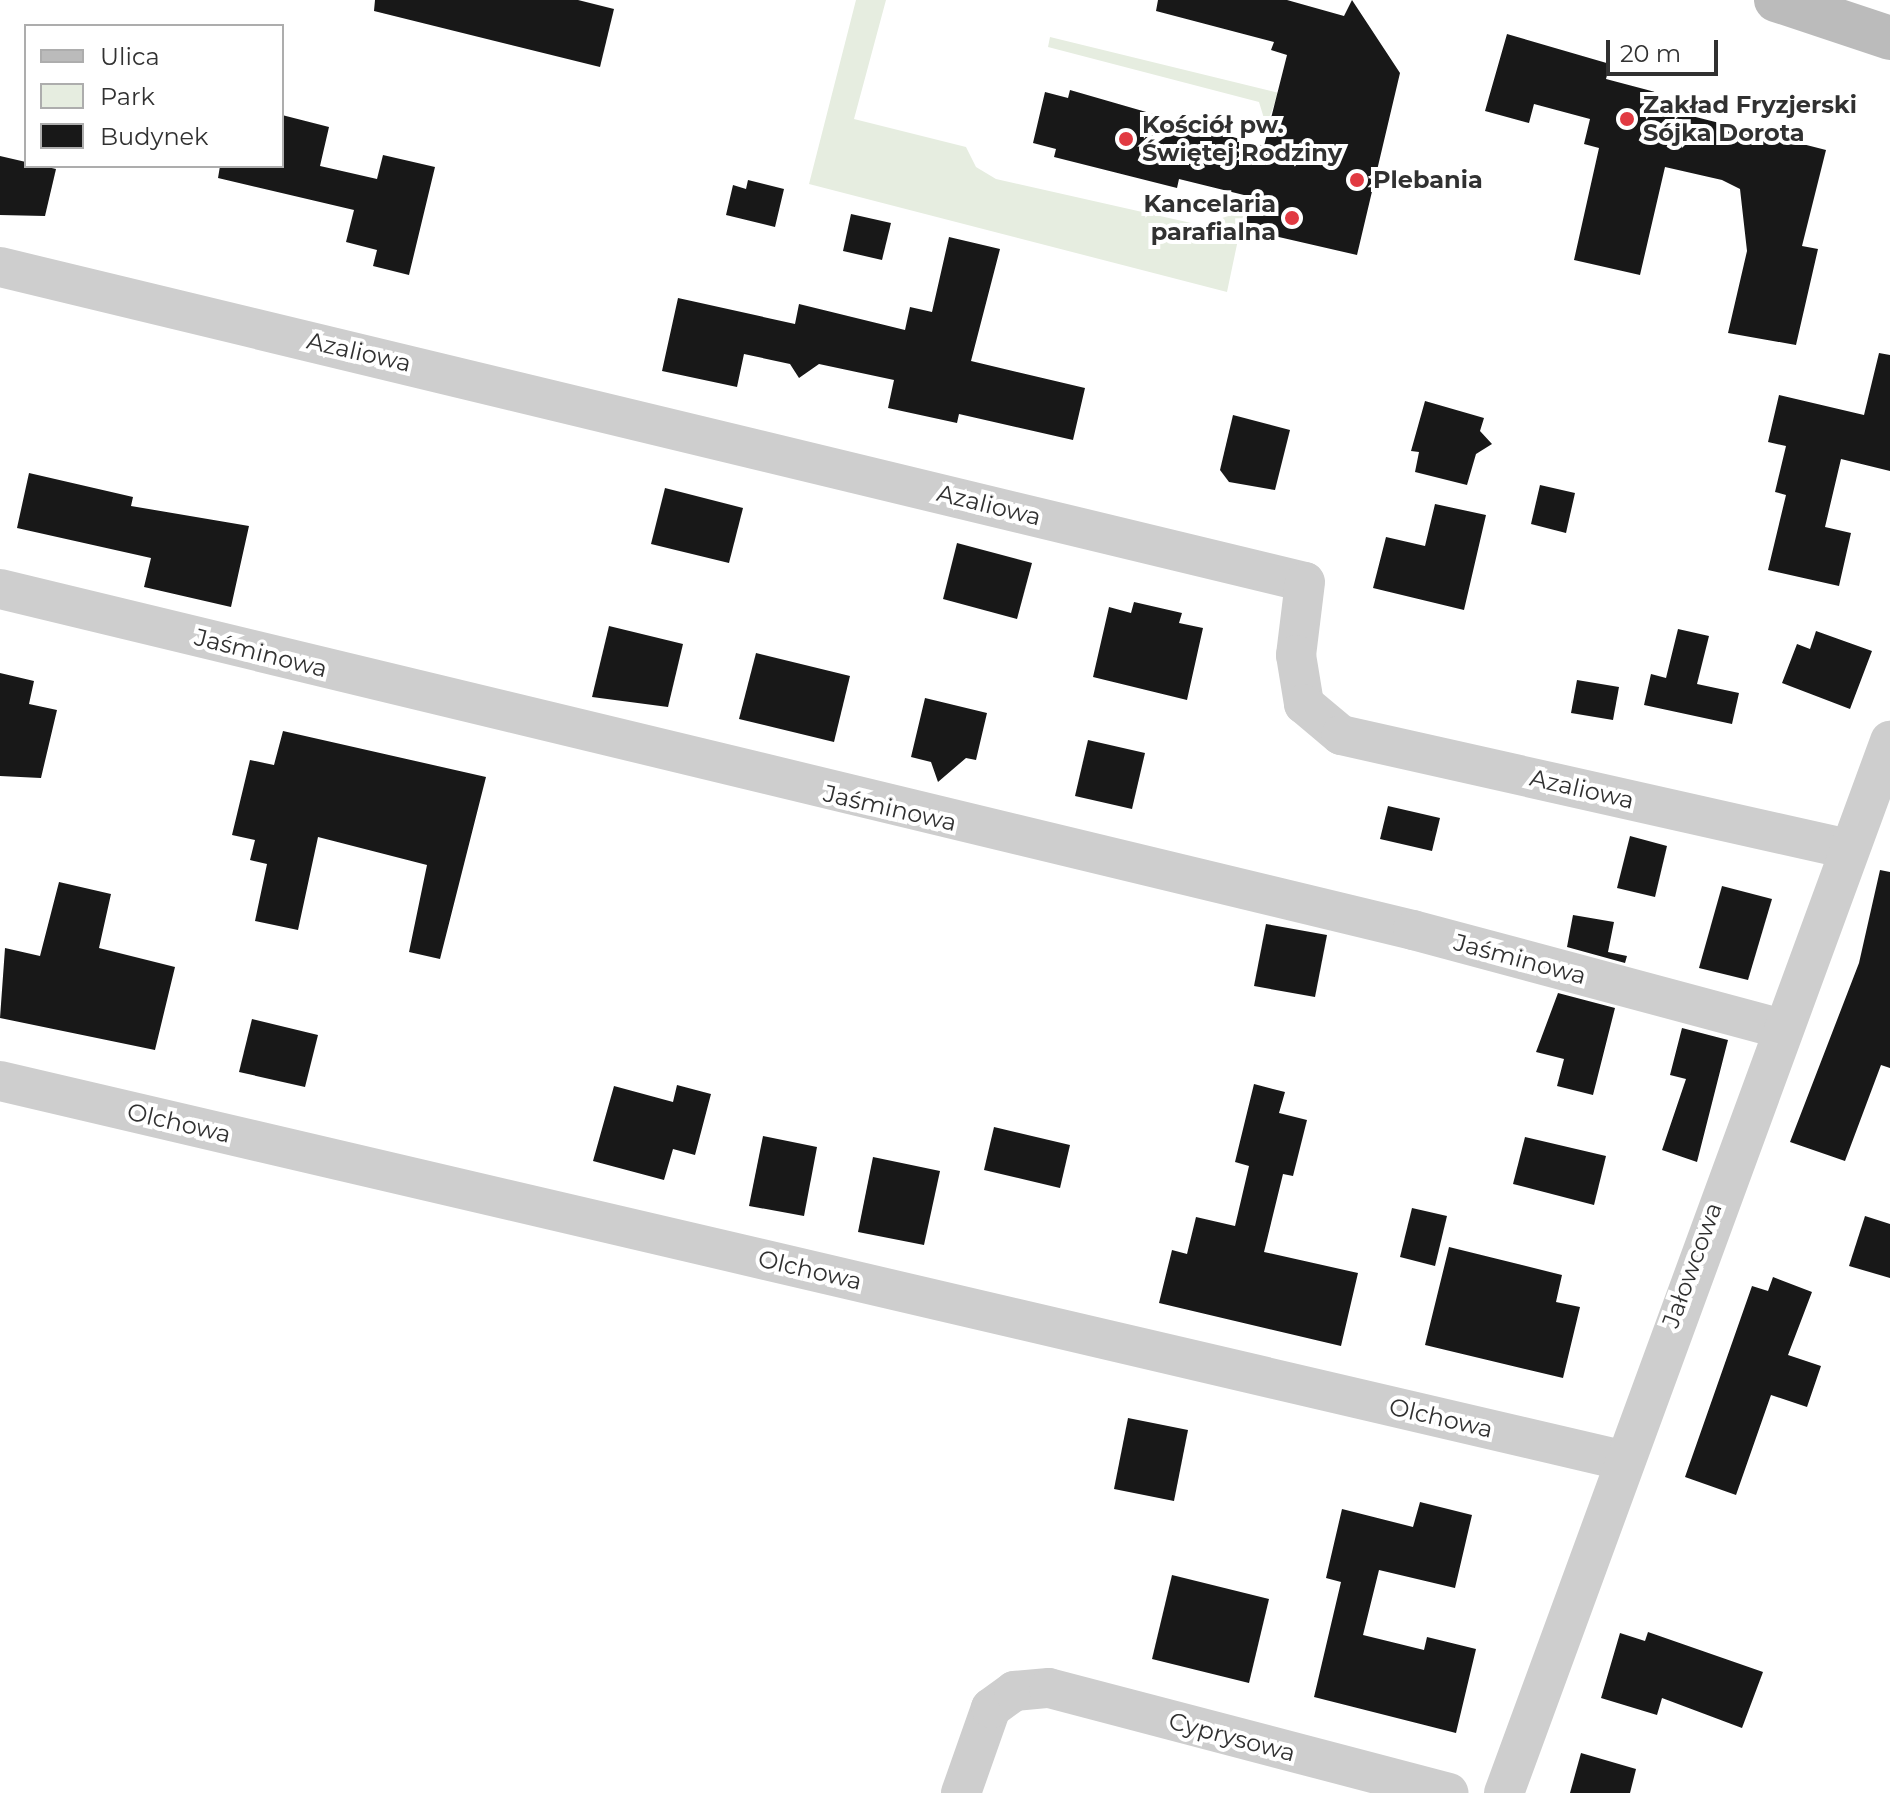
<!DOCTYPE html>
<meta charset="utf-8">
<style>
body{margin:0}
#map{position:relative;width:1890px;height:1793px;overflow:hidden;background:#fff;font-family:Montserrat,sans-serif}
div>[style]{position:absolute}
.green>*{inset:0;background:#e6ede0}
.building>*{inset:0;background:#181818}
.street>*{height:40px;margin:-20px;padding:0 20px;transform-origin:20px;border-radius:20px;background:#cecece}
.secondary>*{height:44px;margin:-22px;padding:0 22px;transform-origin:22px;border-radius:22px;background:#bbb}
.dots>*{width:22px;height:22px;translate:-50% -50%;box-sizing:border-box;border:4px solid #fff;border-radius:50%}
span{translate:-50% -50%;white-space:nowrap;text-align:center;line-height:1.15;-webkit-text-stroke:8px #fff;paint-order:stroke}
.poi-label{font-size:24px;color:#313131;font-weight:700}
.left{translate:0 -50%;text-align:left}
.right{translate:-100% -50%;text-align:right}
.street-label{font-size:24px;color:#313131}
.legend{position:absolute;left:24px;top:24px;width:260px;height:144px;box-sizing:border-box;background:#fff;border:2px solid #adadad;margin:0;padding:10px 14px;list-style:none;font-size:24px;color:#313131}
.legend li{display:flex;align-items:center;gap:16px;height:40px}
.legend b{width:40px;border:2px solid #adadad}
.scale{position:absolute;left:1606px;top:40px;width:112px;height:36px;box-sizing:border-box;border:4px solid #313131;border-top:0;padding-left:10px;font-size:24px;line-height:28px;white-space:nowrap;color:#313131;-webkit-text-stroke:6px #fff;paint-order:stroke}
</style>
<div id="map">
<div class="green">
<i style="clip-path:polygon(856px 0,886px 0,854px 119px,966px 147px,976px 167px,996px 179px,1200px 225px,1244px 211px,1227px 292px,809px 184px)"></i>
<i style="clip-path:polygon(1050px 37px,1279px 93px,1266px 125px,1259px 102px,1048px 47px)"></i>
</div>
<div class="building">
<i style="clip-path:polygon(375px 0,578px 0,614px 9px,600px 67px,374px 11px)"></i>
<i style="clip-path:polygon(1158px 0,1287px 0,1344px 16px,1352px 0,1400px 73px,1357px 255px,1244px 229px,1252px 197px,1179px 179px,1177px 188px,1054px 157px,1056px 149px,1033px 143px,1045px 92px,1068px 98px,1070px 90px,1264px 146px,1287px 55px,1271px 50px,1274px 42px,1156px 11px)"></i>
<i style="clip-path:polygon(1507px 34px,1610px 64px,1606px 79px,1659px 93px,1656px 107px,1826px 150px,1802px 246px,1818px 249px,1796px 345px,1728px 333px,1747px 251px,1740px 189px,1722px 180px,1665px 167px,1640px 275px,1574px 260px,1599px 148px,1584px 144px,1590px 119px,1534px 104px,1529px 123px,1485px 111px)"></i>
<i style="clip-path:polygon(282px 115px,329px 127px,320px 166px,377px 179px,383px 155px,435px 167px,409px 275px,373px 266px,377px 250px,346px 242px,354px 210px,218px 178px,220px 166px,282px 166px)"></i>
<i style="clip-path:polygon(0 156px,56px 169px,45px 216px,0 215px)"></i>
<i style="clip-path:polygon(748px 180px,784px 189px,775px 227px,726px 215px,733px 185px,746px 189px)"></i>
<i style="clip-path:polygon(851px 214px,891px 223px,882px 260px,843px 251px)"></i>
<i style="clip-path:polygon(949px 237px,1000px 249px,971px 361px,1085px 388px,1073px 440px,959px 414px,957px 423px,888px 408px,894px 380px,819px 364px,799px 378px,790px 364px,744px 354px,737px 387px,662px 371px,678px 298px,795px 324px,799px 304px,905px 330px,910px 307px,932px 312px)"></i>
<i style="clip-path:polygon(1879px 353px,1890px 355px,1890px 471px,1841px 459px,1825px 527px,1851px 533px,1839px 586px,1768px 570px,1786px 495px,1775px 492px,1786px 446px,1768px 442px,1779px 395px,1864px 415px)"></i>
<i style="clip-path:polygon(1425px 401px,1484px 418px,1480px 431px,1492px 444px,1476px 454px,1467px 485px,1415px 472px,1419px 452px,1411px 451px)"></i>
<i style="clip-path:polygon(1233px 415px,1290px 430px,1275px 490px,1229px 482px,1220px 470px)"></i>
<i style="clip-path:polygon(29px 473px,133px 497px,131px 506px,249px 526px,231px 607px,144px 587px,151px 558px,17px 528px)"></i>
<i style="clip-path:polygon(1540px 485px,1575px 493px,1566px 533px,1531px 524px)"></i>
<i style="clip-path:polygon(665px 488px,743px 508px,729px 563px,651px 544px)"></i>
<i style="clip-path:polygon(1435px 504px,1486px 515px,1464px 610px,1373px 588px,1386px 537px,1425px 546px)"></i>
<i style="clip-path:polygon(957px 543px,1032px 563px,1017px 619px,943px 599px)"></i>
<i style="clip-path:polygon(1134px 602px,1182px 613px,1179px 623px,1203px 628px,1187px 700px,1093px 677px,1109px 607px,1131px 613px)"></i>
<i style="clip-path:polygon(609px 626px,683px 644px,668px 707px,592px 697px)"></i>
<i style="clip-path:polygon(1678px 629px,1709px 636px,1697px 684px,1739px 693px,1732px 724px,1644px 705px,1651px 674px,1666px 678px)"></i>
<i style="clip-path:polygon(1816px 631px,1872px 651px,1850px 709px,1782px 683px,1797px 644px,1810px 649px)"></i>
<i style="clip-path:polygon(756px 653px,850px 676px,834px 742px,739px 719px)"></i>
<i style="clip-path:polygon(0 673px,34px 681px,29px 704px,57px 710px,41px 778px,0 776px)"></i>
<i style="clip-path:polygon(1577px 680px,1619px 687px,1613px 720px,1571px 713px)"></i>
<i style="clip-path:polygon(925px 698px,987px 713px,976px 760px,966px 758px,938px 782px,931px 762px,911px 757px)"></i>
<i style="clip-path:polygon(283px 731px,486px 777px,440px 959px,409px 952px,427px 865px,318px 837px,298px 930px,255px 921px,267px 864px,250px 860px,255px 840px,232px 835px,250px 760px,274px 765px)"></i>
<i style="clip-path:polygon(1088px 740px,1145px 753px,1132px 809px,1075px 796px)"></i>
<i style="clip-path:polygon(1388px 806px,1440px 818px,1432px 851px,1380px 839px)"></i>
<i style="clip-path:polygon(1630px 836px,1667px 846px,1655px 897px,1617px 888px)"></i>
<i style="clip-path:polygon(1880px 870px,1890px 872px,1890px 1068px,1881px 1065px,1845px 1161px,1790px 1142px,1859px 963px)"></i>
<i style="clip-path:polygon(59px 882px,111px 894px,99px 948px,175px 967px,155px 1050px,0 1018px,5px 948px,40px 956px)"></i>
<i style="clip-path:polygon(1722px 886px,1772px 899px,1748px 980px,1699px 968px)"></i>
<i style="clip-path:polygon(1573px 915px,1614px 922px,1608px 952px,1627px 956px,1625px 963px,1567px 947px)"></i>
<i style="clip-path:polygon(1266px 924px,1327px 935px,1315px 997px,1254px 986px)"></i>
<i style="clip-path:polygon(1558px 993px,1615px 1008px,1593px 1095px,1557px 1086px,1564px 1059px,1536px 1052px)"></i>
<i style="clip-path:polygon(252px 1019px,318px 1035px,305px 1087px,239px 1072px)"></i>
<i style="clip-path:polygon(1682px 1028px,1728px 1040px,1697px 1162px,1662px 1150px,1686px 1079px,1670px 1075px)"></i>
<i style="clip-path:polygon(1254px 1084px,1285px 1092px,1279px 1113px,1307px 1120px,1293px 1176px,1283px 1174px,1264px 1252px,1358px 1273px,1341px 1346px,1159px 1303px,1172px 1250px,1187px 1254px,1196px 1217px,1235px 1226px,1249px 1166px,1235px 1162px)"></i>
<i style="clip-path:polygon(677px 1085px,711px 1094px,695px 1155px,673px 1149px,664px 1180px,593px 1161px,614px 1086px,673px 1102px)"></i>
<i style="clip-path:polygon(994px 1127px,1070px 1145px,1060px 1188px,984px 1170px)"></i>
<i style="clip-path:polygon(763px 1136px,817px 1147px,804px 1216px,749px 1206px)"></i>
<i style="clip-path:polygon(1525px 1137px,1606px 1156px,1594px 1205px,1513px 1184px)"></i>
<i style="clip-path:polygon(873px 1157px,940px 1171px,924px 1245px,858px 1232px)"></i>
<i style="clip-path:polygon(1412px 1208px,1447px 1216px,1435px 1266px,1400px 1257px)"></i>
<i style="clip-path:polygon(1865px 1216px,1890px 1224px,1890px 1278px,1849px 1266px)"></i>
<i style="clip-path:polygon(1449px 1247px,1562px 1275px,1556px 1302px,1580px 1307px,1563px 1378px,1425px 1345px)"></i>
<i style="clip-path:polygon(1773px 1277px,1812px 1292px,1788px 1355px,1821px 1366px,1807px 1407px,1771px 1395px,1736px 1495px,1685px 1477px,1752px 1286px,1768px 1291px)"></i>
<i style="clip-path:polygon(1128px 1418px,1188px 1430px,1174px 1501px,1114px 1489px)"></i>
<i style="clip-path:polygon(1420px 1502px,1472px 1515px,1455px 1588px,1379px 1570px,1363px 1635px,1424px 1650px,1427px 1637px,1476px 1649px,1456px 1733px,1314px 1697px,1341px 1582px,1326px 1578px,1342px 1509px,1413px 1527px)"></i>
<i style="clip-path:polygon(1172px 1575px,1269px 1599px,1249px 1683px,1152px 1659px)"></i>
<i style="clip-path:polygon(1648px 1632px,1763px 1672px,1742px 1728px,1662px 1698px,1657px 1715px,1601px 1698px,1620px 1633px,1645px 1641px)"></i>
<i style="clip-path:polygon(1581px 1753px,1636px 1769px,1630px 1793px,1570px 1793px)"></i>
</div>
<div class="street">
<i style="left:0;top:267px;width:1342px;rotate:13.57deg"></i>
<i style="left:1305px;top:582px;width:74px;rotate:97deg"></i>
<i style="left:1296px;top:655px;width:50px;rotate:80.7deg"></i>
<i style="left:1304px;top:704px;width:48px;rotate:40deg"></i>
<i style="left:1341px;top:735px;width:520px;rotate:12.67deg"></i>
<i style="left:0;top:589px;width:1454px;rotate:13.57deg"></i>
<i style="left:1413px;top:930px;width:380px;rotate:15deg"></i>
<i style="left:0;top:1081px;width:1665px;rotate:13.16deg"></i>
<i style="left:961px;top:1793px;width:90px;rotate:-70.6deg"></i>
<i style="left:991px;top:1708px;width:29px;rotate:-36deg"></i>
<i style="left:1014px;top:1691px;width:35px;rotate:-5deg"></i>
<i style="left:1049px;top:1688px;width:413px;rotate:14.7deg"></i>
<i style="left:1504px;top:1793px;width:1121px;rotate:-69.85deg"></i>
</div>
<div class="secondary">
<i style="left:1776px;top:0;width:120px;rotate:18.4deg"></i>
</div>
<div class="dots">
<i style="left:1627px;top:119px;background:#e13a42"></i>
<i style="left:1126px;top:139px;background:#e13a42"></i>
<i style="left:1357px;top:180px;background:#e13a42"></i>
<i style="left:1292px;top:218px;background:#e13a42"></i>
</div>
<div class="poi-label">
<span class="left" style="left:1643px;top:119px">Zakład Fryzjerski<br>Sójka Dorota</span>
<span class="left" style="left:1142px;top:139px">Kościół pw.<br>Świętej Rodziny</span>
<span class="left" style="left:1373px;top:180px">Plebania</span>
<span class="right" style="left:1276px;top:218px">Kancelaria<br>parafialna</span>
</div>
<div class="street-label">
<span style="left:359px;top:352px;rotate:13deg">Azaliowa</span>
<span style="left:989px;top:505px;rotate:14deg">Azaliowa</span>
<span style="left:261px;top:653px;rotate:14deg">Jaśminowa</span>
<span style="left:1582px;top:789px;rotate:13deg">Azaliowa</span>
<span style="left:890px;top:808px;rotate:13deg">Jaśminowa</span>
<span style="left:1520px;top:959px;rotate:15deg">Jaśminowa</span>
<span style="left:179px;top:1123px;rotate:13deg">Olchowa</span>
<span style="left:1692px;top:1265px;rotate:-70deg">Jałowcowa</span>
<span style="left:810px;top:1270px;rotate:13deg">Olchowa</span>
<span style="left:1441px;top:1418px;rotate:13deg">Olchowa</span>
<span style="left:1232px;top:1737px;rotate:15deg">Cyprysowa</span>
</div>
<ul class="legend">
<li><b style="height:10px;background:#bbb"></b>Ulica</li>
<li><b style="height:22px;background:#e6ede0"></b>Park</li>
<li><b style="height:22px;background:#181818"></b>Budynek</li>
</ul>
<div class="scale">20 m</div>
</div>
